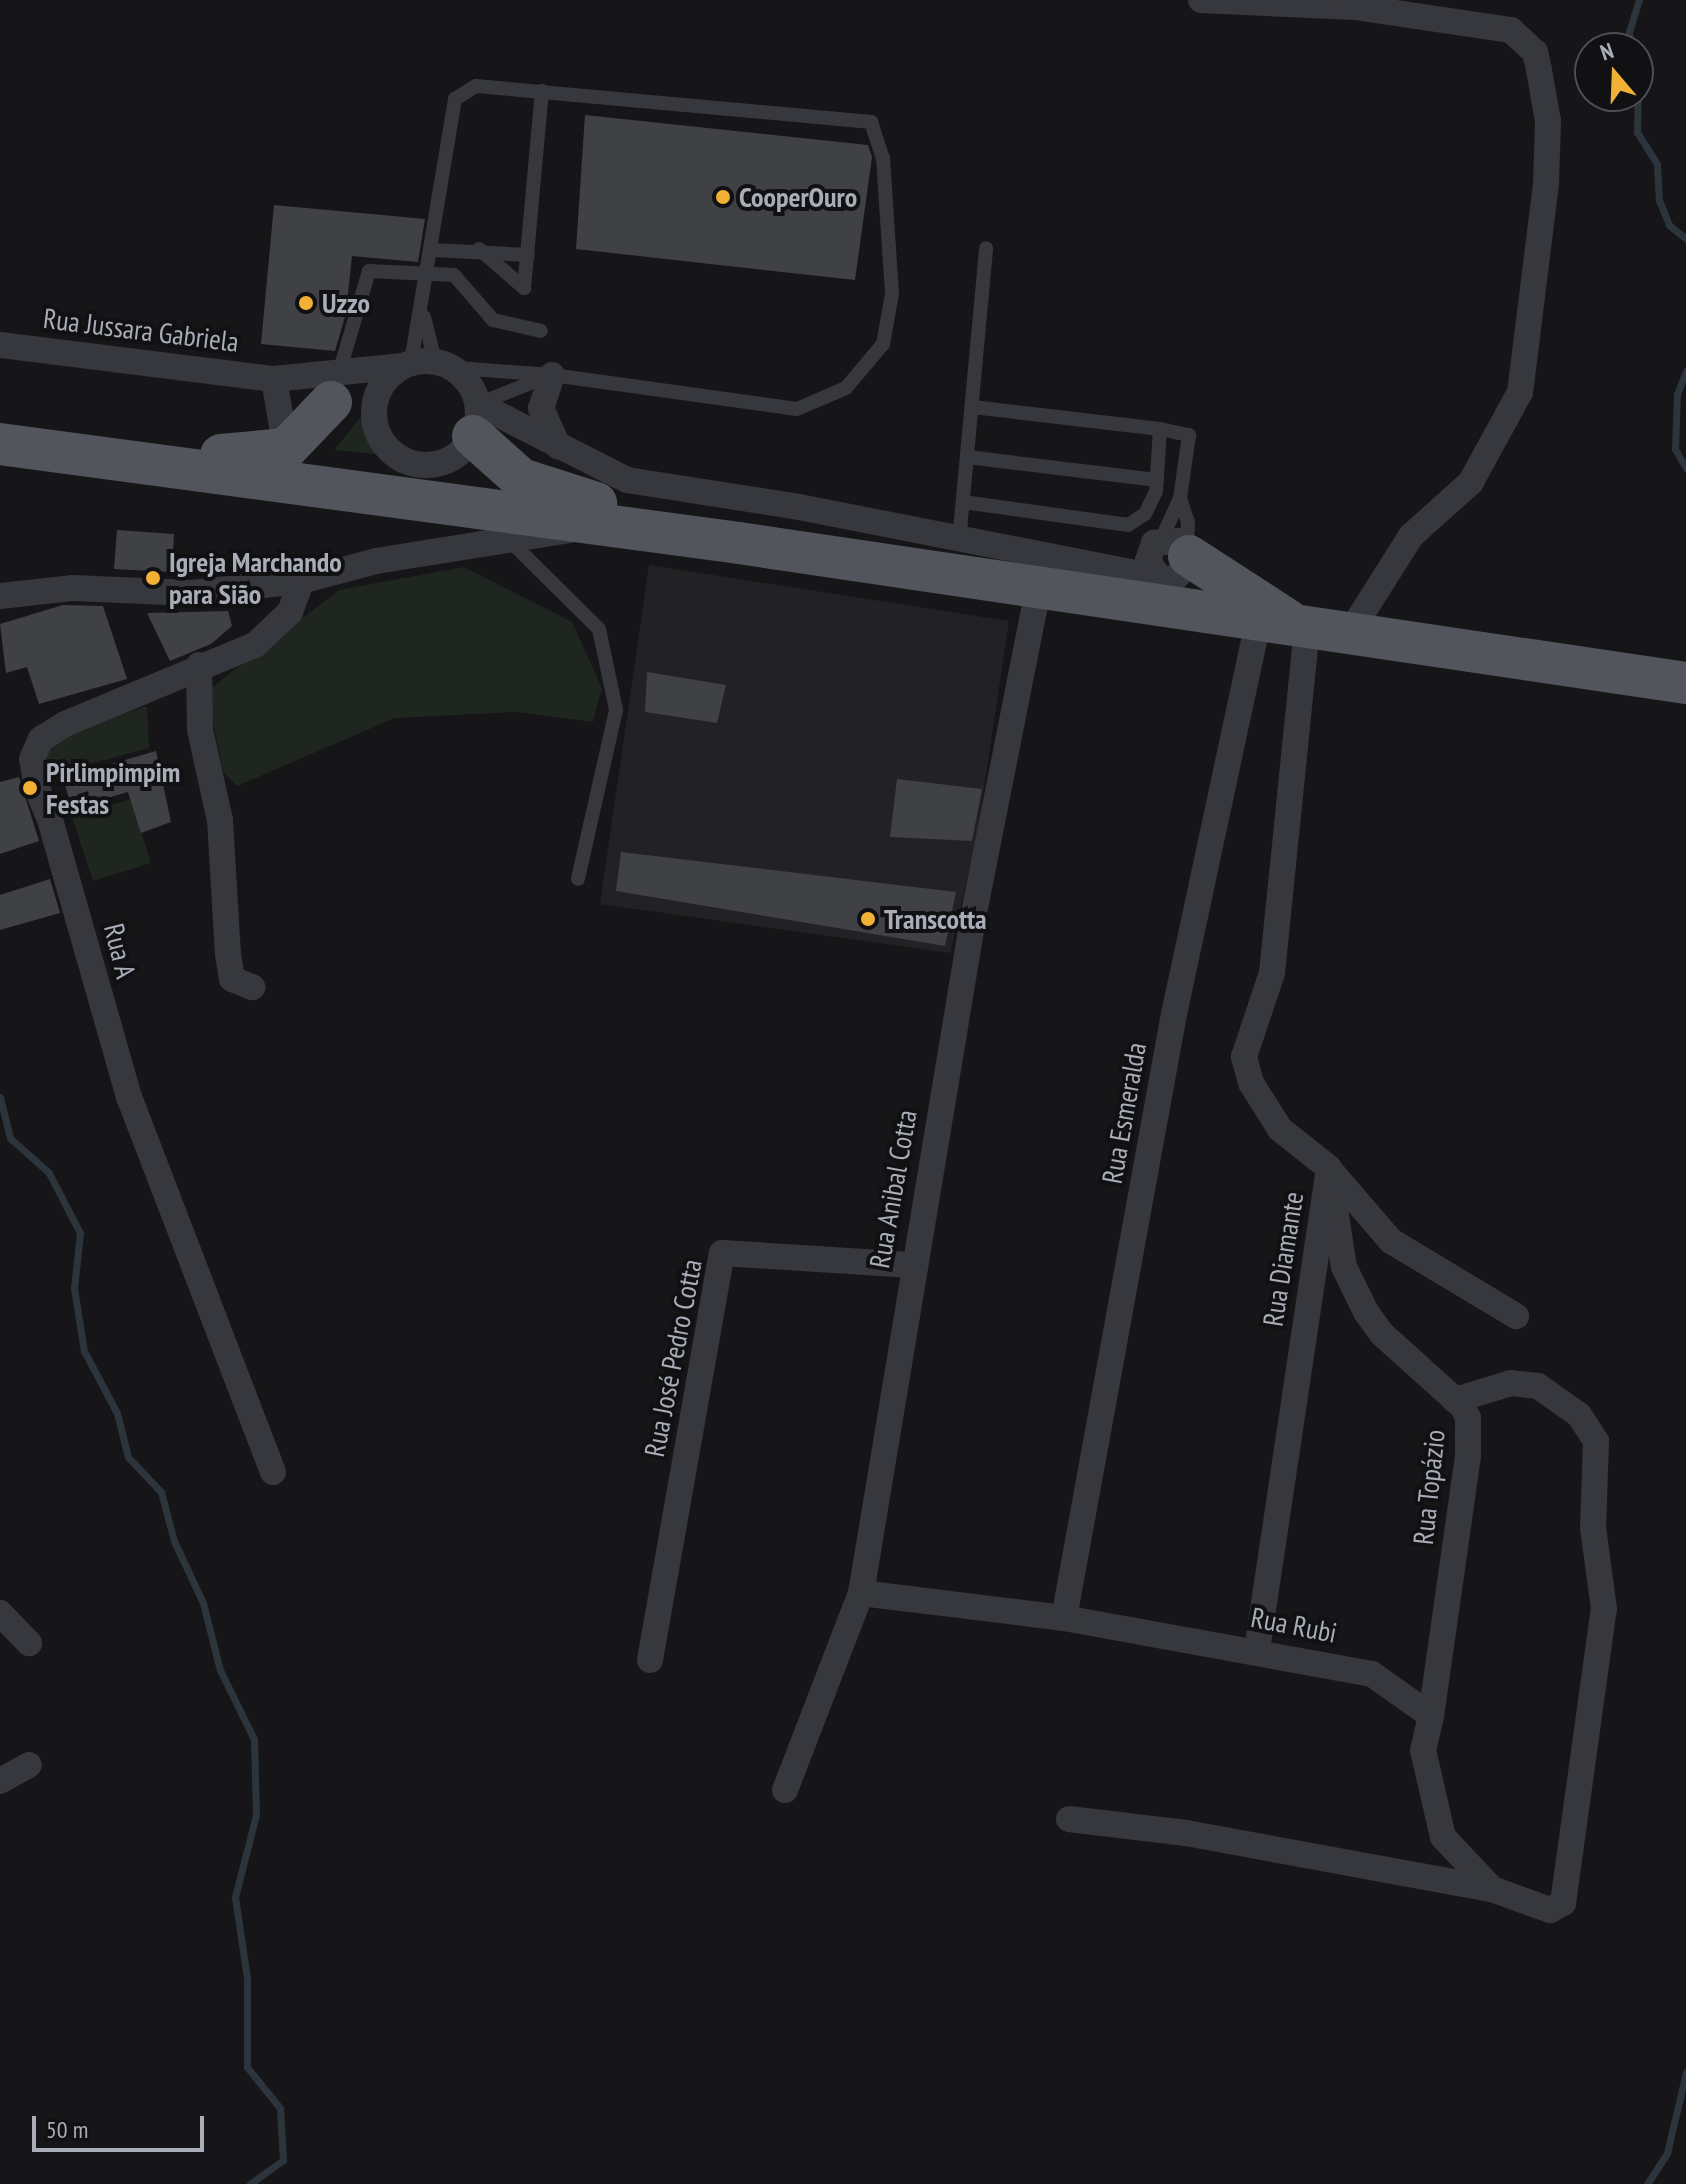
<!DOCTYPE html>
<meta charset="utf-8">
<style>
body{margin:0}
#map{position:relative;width:1686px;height:2184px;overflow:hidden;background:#161618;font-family:"PT Sans Narrow",sans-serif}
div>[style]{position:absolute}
.built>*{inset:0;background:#222225}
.green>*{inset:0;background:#1e261f}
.stream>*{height:7px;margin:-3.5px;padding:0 3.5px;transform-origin:3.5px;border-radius:3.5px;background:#2c353c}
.building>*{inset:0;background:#404145}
.lane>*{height:14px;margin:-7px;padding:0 7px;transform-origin:7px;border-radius:7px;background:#37383d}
.street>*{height:26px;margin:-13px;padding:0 13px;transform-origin:13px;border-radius:13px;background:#37383d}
.street>.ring{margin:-13px;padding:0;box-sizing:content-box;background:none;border:26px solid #37383d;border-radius:50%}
.primary>*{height:42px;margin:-21px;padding:0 21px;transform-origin:21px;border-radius:21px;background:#53555c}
.dots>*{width:22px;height:22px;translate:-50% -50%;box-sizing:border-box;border:4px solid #111113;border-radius:50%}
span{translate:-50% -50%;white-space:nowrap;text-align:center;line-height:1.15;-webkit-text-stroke:8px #111113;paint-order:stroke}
.poi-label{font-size:28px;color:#a8adb8;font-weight:700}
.left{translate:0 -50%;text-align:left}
.street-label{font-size:28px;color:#a8adb8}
.north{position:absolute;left:1574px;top:32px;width:80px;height:80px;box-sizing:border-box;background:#111113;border:2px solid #4d4f55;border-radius:50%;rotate:341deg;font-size:22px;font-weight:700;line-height:32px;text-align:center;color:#a8adb8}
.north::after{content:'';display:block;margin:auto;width:28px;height:36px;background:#f2b134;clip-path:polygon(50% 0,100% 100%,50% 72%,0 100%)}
.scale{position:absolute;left:32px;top:2116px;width:172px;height:36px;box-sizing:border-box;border:4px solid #a8adb8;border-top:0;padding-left:10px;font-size:24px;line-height:28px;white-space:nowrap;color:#a8adb8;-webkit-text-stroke:6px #111113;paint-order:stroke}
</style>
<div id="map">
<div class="built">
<i style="clip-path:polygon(649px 565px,1009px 621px,976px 841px,950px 953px,600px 904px)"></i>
</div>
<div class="green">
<i style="clip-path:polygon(364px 413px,384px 455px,334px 450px)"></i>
<i style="clip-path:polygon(464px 567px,572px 622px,602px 688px,593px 722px,516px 712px,395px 718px,237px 786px,223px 772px,207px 691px,339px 590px)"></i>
<i style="clip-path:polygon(147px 706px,149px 748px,45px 776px,42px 753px,56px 737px)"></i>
<i style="clip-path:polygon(131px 799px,151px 863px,93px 881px,72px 817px)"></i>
</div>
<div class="stream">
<i style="left:1632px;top:48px;width:16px;rotate:-101deg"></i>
<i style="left:1629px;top:32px;width:34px;rotate:-73deg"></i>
<i style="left:1638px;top:86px;width:46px;rotate:91.2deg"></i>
<i style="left:1637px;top:132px;width:38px;rotate:58deg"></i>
<i style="left:1657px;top:164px;width:36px;rotate:87deg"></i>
<i style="left:1659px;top:200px;width:27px;rotate:68deg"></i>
<i style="left:1669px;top:225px;width:22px;rotate:39deg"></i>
<i style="left:1686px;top:371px;width:25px;rotate:111deg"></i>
<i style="left:1677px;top:394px;width:55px;rotate:92.1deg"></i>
<i style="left:1675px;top:449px;width:22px;rotate:60deg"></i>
<i style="left:0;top:1097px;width:42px;rotate:76.3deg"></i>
<i style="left:10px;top:1138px;width:52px;rotate:41.9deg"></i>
<i style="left:49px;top:1173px;width:68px;rotate:62.7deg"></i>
<i style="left:80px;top:1233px;width:55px;rotate:96.2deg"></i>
<i style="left:74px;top:1288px;width:64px;rotate:81deg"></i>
<i style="left:84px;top:1351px;width:70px;rotate:62deg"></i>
<i style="left:117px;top:1413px;width:45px;rotate:76deg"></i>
<i style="left:128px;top:1457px;width:48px;rotate:46.7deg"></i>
<i style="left:161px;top:1492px;width:51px;rotate:75.1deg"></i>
<i style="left:174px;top:1541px;width:68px;rotate:64.9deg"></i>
<i style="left:203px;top:1603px;width:69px;rotate:75.8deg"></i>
<i style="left:220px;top:1670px;width:77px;rotate:63.8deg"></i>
<i style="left:254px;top:1739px;width:76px;rotate:88.5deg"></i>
<i style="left:256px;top:1815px;width:85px;rotate:104.4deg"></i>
<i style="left:235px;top:1897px;width:82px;rotate:81.6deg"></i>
<i style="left:247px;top:1978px;width:89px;rotate:90deg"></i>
<i style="left:247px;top:2067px;width:53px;rotate:51.2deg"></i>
<i style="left:280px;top:2108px;width:52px;rotate:86.7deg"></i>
<i style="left:283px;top:2160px;width:41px;rotate:144deg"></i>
<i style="left:1647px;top:2184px;width:37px;rotate:-57deg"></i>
<i style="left:1667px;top:2153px;width:83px;rotate:-76.8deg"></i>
</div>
<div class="building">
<i style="clip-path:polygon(585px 115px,868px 145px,872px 157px,855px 280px,576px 249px)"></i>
<i style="clip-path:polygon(274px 205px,425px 219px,418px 262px,352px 256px,346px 313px,335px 351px,261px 344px)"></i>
<i style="clip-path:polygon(117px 530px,174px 534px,172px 572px,114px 569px)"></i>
<i style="clip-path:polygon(63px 605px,103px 606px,127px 679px,39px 704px,27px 667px,6px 673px,0 624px)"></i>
<i style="clip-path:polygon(228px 611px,232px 626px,211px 644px,170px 661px,147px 613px)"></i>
<i style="clip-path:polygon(647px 672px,726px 685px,717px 723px,645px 712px)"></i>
<i style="clip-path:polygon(156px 751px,171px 822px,141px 833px,128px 792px,72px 808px,63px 778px)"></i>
<i style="clip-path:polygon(19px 777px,39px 841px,0 854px,0 782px)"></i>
<i style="clip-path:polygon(897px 779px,982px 789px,972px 841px,890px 837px)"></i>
<i style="clip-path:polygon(621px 852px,956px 892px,945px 946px,616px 891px)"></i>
<i style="clip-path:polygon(50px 879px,60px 913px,0 930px,0 895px)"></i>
</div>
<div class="lane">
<i style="left:479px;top:249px;width:60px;rotate:40.9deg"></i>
<i style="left:433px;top:250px;width:95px;rotate:3deg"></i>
<i style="left:524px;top:288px;width:198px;rotate:-84.8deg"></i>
<i style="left:424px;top:317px;width:45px;rotate:76deg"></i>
<i style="left:411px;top:362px;width:267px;rotate:-80.5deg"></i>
<i style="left:455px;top:99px;width:25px;rotate:-32deg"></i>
<i style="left:476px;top:86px;width:397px;rotate:5.2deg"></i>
<i style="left:871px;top:122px;width:38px;rotate:72deg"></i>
<i style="left:883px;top:158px;width:136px;rotate:86.2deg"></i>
<i style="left:892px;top:294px;width:51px;rotate:100.2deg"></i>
<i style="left:883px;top:344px;width:57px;rotate:130.1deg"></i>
<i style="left:846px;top:388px;width:53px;rotate:156.8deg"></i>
<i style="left:797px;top:409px;width:247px;rotate:-172.1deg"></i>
<i style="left:552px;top:375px;width:95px;rotate:-175.8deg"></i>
<i style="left:339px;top:373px;width:106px;rotate:-73.6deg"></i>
<i style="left:369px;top:271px;width:85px;rotate:2.7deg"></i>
<i style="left:454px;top:275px;width:60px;rotate:49.1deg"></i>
<i style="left:493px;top:320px;width:49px;rotate:12.9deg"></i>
<i style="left:478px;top:404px;width:75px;rotate:-21.8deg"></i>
<i style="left:1160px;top:429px;width:30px;rotate:12deg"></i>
<i style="left:1189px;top:435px;width:64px;rotate:98.1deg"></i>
<i style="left:1180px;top:498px;width:44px;rotate:114.2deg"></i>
<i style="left:967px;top:457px;width:191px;rotate:6.9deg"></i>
<i style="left:1180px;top:498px;width:25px;rotate:72deg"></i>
<i style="left:1188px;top:522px;width:25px;rotate:92deg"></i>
<i style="left:963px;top:502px;width:167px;rotate:7.9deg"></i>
<i style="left:1128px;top:525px;width:20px;rotate:-33deg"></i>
<i style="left:1145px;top:514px;width:25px;rotate:-64deg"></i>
<i style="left:1156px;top:491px;width:62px;rotate:-86.3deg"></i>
<i style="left:1160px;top:429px;width:189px;rotate:-173.3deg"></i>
<i style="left:959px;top:541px;width:294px;rotate:-84.7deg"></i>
<i style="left:512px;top:543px;width:122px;rotate:44.7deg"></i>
<i style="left:599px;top:629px;width:83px;rotate:78.1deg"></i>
<i style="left:616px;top:710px;width:173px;rotate:102.7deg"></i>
</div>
<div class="street">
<i style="left:1201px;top:0;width:154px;rotate:2.6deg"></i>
<i style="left:1355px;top:7px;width:158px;rotate:8.4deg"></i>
<i style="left:1511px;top:30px;width:33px;rotate:43deg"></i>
<i style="left:1535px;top:52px;width:18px;rotate:77deg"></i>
<i style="left:1539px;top:70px;width:52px;rotate:80deg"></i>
<i style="left:1548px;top:121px;width:63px;rotate:91.8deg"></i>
<i style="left:1546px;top:184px;width:210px;rotate:97.1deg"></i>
<i style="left:1520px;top:392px;width:102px;rotate:118.6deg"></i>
<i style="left:1471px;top:482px;width:81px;rotate:138deg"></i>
<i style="left:1411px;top:536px;width:116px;rotate:122.3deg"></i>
<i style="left:0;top:345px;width:276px;rotate:7.1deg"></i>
<i style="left:274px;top:379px;width:130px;rotate:-5.8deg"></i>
<i class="ring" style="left:374px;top:361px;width:78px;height:78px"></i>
<i style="left:552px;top:375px;width:35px;rotate:108deg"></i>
<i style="left:541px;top:408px;width:42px;rotate:65.9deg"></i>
<i style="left:274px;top:379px;width:71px;rotate:80.3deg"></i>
<i style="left:478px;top:404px;width:167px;rotate:27deg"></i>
<i style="left:627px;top:480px;width:174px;rotate:8.9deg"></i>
<i style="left:799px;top:507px;width:374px;rotate:11.1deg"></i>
<i style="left:1166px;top:579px;width:9px;rotate:-6deg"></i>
<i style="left:1175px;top:578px;width:18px;rotate:-45deg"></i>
<i style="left:1188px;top:565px;width:18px;rotate:-96deg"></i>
<i style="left:1186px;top:547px;width:8px;rotate:-135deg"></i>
<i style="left:1180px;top:541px;width:26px;rotate:176deg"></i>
<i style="left:1154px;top:543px;width:18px;rotate:109deg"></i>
<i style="left:1148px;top:560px;width:17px;rotate:59deg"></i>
<i style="left:0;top:596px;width:72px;rotate:-6.3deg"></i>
<i style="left:72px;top:588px;width:120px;rotate:2.4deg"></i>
<i style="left:192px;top:593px;width:110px;rotate:-6.3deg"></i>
<i style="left:301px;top:581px;width:78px;rotate:-14.9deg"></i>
<i style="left:376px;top:561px;width:195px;rotate:-9.1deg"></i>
<i style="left:199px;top:665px;width:65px;rotate:89.1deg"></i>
<i style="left:200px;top:730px;width:92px;rotate:77.5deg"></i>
<i style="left:220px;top:820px;width:134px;rotate:86.6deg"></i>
<i style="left:228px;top:954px;width:25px;rotate:81deg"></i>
<i style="left:232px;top:979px;width:22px;rotate:22deg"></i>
<i style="left:1329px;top:1169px;width:95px;rotate:49.3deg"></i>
<i style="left:1391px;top:1241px;width:146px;rotate:31deg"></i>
<i style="left:1333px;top:1196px;width:72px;rotate:81.2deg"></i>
<i style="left:1344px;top:1267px;width:50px;rotate:63.9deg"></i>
<i style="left:1366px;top:1312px;width:27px;rotate:54deg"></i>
<i style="left:1382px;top:1334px;width:109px;rotate:42deg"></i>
<i style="left:1463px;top:1407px;width:12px;rotate:66deg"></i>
<i style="left:1468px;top:1418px;width:38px;rotate:90deg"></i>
<i style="left:1468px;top:1456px;width:263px;rotate:98.1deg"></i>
<i style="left:273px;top:1472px;width:402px;rotate:-111deg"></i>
<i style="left:129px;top:1097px;width:291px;rotate:-105.9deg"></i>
<i style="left:49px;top:817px;width:30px;rotate:-113deg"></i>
<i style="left:37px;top:789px;width:30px;rotate:-99deg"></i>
<i style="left:32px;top:759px;width:22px;rotate:-66deg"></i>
<i style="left:41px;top:739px;width:28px;rotate:-32deg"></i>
<i style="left:65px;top:724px;width:206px;rotate:-22.6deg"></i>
<i style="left:255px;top:645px;width:48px;rotate:-43.3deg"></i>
<i style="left:290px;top:612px;width:33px;rotate:-70deg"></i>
<i style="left:861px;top:1593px;width:205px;rotate:7deg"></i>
<i style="left:1064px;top:1618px;width:313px;rotate:10.3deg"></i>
<i style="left:1372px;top:1674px;width:72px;rotate:35.4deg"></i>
<i style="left:1431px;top:1716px;width:35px;rotate:103deg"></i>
<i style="left:1423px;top:1750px;width:89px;rotate:77.1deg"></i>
<i style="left:1443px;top:1837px;width:71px;rotate:46.7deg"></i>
<i style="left:1492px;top:1889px;width:62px;rotate:19.9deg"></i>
<i style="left:1550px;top:1910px;width:15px;rotate:-28deg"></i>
<i style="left:1563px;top:1903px;width:297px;rotate:-82.1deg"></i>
<i style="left:1604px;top:1609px;width:82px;rotate:-97.7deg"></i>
<i style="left:1593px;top:1528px;width:87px;rotate:-88deg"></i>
<i style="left:1596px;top:1441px;width:31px;rotate:-123deg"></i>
<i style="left:1579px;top:1415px;width:50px;rotate:-144.7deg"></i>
<i style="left:1538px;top:1386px;width:27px;rotate:-174deg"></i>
<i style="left:1511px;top:1383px;width:59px;rotate:163.1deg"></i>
<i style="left:0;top:1613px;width:42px;rotate:46deg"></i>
<i style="left:1064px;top:1618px;width:614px;rotate:-79.68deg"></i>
<i style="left:1174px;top:1014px;width:401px;rotate:-77.9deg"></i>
<i style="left:1257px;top:1650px;width:487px;rotate:-81.5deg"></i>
<i style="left:1329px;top:1168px;width:63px;rotate:-141.5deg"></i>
<i style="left:1280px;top:1129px;width:54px;rotate:-122.2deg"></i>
<i style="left:1251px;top:1083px;width:27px;rotate:-105deg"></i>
<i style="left:1244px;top:1057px;width:89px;rotate:-71.6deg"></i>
<i style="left:1272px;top:973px;width:348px;rotate:-84.2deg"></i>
<i style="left:650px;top:1660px;width:413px;rotate:-80deg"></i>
<i style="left:722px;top:1253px;width:190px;rotate:3.6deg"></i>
<i style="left:0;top:1781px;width:33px;rotate:-29deg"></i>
<i style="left:785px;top:1790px;width:211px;rotate:-68.9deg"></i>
<i style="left:861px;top:1593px;width:689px;rotate:-80.57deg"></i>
<i style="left:974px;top:913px;width:330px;rotate:-78.8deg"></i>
<i style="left:1069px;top:1819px;width:118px;rotate:6.8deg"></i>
<i style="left:1186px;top:1833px;width:311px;rotate:10.4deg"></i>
</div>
<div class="primary">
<i style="left:473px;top:436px;width:64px;rotate:41.9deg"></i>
<i style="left:521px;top:479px;width:79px;rotate:17.7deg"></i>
<i style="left:0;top:444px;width:746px;rotate:7.63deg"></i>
<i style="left:739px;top:543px;width:957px;rotate:8.41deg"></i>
<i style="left:221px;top:455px;width:65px;rotate:-5.3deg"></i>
<i style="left:286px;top:449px;width:65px;rotate:-46.2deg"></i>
<i style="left:1189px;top:556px;width:119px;rotate:33deg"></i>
</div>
<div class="dots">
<i style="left:723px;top:197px;background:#f2b134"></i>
<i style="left:306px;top:303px;background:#f2b134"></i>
<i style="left:153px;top:578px;background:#f2b134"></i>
<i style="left:30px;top:788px;background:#f2b134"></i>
<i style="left:868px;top:919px;background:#f2b134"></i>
</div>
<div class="poi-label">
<span class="left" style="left:739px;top:197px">CooperOuro</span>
<span class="left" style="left:322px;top:303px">Uzzo</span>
<span class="left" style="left:169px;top:578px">Igreja Marchando<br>para Sião</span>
<span class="left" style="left:46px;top:788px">Pirlimpimpim<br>Festas</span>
<span class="left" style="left:884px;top:919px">Transcotta</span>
</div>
<div class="street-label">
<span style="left:141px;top:330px;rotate:7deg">Rua Jussara Gabriela</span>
<span style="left:120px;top:951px;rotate:76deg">Rua A</span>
<span style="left:1124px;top:1113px;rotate:-80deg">Rua Esmeralda</span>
<span style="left:893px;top:1189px;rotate:-80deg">Rua Anibal Cotta</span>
<span style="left:1283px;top:1259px;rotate:-81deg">Rua Diamante</span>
<span style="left:673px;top:1358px;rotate:-79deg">Rua José Pedro Cotta</span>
<span style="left:1429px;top:1487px;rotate:-84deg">Rua Topázio</span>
<span style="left:1294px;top:1625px;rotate:11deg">Rua Rubi</span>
</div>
<div class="north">N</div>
<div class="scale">50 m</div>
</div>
